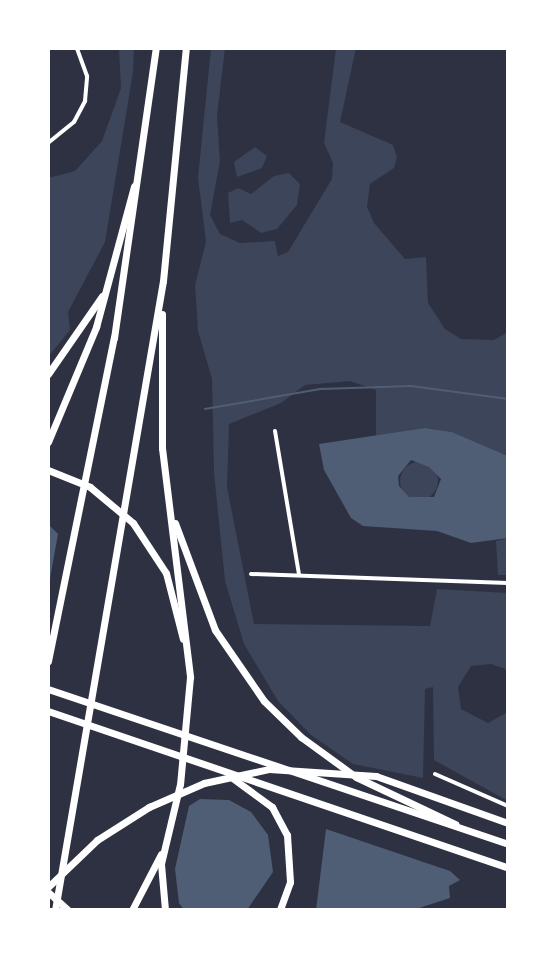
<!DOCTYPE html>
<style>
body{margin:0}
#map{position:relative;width:556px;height:958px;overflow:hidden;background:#2d3142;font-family:"Asap Condensed",sans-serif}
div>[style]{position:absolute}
.green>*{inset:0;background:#3c4559}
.round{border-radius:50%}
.water>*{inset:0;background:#4f5d75}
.stream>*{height:1.5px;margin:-0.75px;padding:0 0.75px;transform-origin:0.75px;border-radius:0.75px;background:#4f5d75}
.minor>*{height:4px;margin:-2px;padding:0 2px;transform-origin:2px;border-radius:2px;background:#fff}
.motorway>*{height:7px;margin:-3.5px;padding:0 3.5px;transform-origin:3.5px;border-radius:3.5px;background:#fff}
span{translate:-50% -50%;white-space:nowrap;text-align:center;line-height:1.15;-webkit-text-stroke:5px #fff;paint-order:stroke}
.frame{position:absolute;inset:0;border:50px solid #fff;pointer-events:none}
</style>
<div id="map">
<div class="green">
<i style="clip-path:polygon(119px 48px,134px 48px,133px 72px,105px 242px,68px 312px,70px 330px,48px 357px,48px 178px,75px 171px,102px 141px,121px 88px)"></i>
<i style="clip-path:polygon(211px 48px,225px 48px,217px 116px,220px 161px,210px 215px,220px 234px,240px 243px,275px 241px,278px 256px,288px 252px,332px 179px,333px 163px,324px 143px,336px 48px,356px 48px,340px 122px,393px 145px,397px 157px,394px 168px,370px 184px,367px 207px,374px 223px,405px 259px,426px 257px,428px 303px,445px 329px,461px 339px,494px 340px,508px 332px,508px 456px,452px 432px,425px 428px,376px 436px,376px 390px,350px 381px,305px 385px,281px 403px,229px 424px,227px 487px,254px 624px,430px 626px,437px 589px,508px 593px,508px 670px,491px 664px,471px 666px,458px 687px,461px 709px,488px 723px,506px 713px,508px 706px,508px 801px,434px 760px,433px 687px,425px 689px,423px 778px,353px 764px,311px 735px,278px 701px,244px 644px,225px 581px,214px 473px,212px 379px,198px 331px,195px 285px,206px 242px,198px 178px)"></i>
<i style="clip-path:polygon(255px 147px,267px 156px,262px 168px,237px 177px,234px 162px)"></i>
<i style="clip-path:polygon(289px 173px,300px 184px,297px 205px,277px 229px,261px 233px,242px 220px,230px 223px,228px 193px,238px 188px,251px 194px,274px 176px)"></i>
<i class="round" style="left:400px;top:462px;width:38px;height:38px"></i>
<i style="clip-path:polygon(508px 538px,508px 575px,498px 575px,496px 541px)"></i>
</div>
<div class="water">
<i style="clip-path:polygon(evenodd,425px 428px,452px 432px,508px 456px,508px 538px,471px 543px,437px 531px,363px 526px,351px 518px,324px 470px,319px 444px,425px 428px,411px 460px,429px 467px,441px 479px,434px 497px,409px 497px,399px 486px,398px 476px,411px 460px)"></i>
<i style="clip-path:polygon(48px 524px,58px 534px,48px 590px)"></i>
<i style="clip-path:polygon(200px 799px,229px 800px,251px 812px,268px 835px,273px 872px,247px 910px,184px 910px,179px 903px,175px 869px,189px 806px)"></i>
<i style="clip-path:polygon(326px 829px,450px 871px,460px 880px,449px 886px,450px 898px,413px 910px,316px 910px)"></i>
</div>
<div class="stream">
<i style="left:205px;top:409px;width:118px;rotate:-9.8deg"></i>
<i style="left:321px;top:389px;width:90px;rotate:-1.9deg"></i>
<i style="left:411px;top:386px;width:98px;rotate:7.6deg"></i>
</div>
<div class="minor">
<i style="left:48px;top:143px;width:33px;rotate:-39deg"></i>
<i style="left:74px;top:122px;width:24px;rotate:-62deg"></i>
<i style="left:85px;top:101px;width:25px;rotate:-85deg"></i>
<i style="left:87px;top:76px;width:30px;rotate:-110deg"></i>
<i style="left:275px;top:431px;width:145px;rotate:80.5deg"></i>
<i style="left:251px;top:574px;width:257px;rotate:2deg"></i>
<i style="left:435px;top:774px;width:80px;rotate:23.7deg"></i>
</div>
<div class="motorway">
<i style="left:162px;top:314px;width:134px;rotate:90deg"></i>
<i style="left:162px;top:448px;width:231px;rotate:83deg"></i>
<i style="left:190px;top:677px;width:107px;rotate:95.3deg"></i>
<i style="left:180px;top:784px;width:82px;rotate:103.4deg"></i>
<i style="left:161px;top:864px;width:46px;rotate:85deg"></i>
<i style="left:48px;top:374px;width:95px;rotate:-55.3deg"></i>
<i style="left:48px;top:442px;width:125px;rotate:-67.3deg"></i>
<i style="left:96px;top:327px;width:146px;rotate:-74.9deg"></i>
<i style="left:48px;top:470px;width:45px;rotate:22deg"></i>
<i style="left:90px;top:487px;width:56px;rotate:39.9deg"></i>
<i style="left:133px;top:523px;width:60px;rotate:56.6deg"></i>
<i style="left:166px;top:573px;width:68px;rotate:75.6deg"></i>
<i style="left:175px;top:523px;width:114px;rotate:69.5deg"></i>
<i style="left:215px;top:630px;width:86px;rotate:55.4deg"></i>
<i style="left:264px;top:701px;width:52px;rotate:44.2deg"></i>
<i style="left:301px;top:737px;width:68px;rotate:36deg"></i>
<i style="left:356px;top:777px;width:110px;rotate:25.4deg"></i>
<i style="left:48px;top:661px;width:330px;rotate:-78.5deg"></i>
<i style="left:114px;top:338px;width:293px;rotate:-81.8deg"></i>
<i style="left:48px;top:689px;width:485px;rotate:18.6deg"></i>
<i style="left:48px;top:711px;width:486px;rotate:18.8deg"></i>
<i style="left:231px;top:777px;width:51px;rotate:36.2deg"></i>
<i style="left:272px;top:807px;width:32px;rotate:62deg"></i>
<i style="left:287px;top:835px;width:47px;rotate:86.3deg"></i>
<i style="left:290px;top:882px;width:30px;rotate:110deg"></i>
<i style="left:48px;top:887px;width:68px;rotate:-43.8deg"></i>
<i style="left:97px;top:840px;width:62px;rotate:-32.4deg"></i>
<i style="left:149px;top:807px;width:60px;rotate:-23.6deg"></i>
<i style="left:204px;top:783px;width:66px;rotate:-12.2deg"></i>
<i style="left:269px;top:769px;width:107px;rotate:3.7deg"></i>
<i style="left:376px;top:776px;width:140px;rotate:19.6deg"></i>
<i style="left:48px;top:892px;width:27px;rotate:42deg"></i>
<i style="left:55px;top:910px;width:638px;rotate:-80.26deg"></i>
<i style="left:163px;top:281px;width:234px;rotate:-84.4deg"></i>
<i style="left:132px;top:910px;width:63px;rotate:-62.6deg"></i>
</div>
<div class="frame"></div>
</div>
